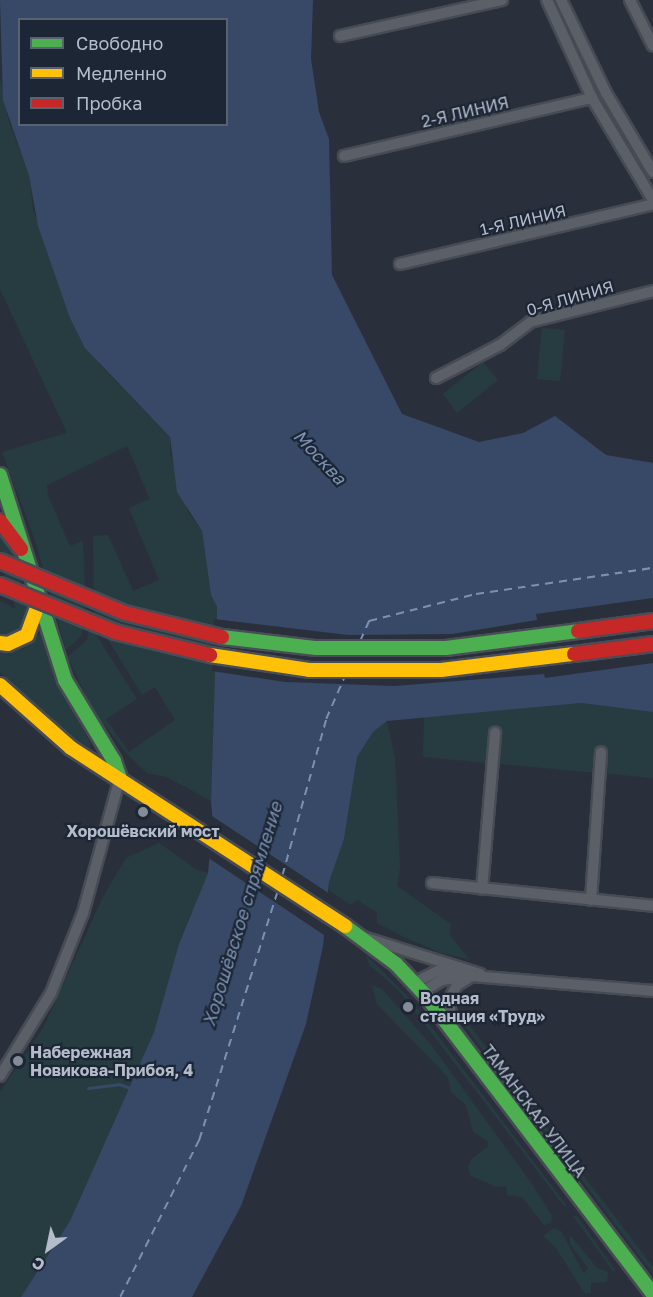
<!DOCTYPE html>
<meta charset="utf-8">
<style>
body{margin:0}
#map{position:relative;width:653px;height:1297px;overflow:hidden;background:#2a303b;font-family:"Golos Text",sans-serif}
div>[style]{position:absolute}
.green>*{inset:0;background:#273c40}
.water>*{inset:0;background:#374966}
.pier>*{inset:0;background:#2a303b}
.stream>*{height:3px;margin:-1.5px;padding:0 1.5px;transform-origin:1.5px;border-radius:1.5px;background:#374966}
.ferry>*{height:1.5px;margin-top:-0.75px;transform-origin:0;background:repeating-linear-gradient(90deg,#7b91b3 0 8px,transparent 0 14px)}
.roads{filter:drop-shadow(2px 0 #474b53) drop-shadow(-2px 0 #474b53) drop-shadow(0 2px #474b53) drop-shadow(0 -2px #474b53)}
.street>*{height:10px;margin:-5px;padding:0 5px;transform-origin:5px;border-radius:5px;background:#5b5f67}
.fast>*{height:14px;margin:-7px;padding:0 7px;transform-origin:7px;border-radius:7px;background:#4caf50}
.slow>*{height:14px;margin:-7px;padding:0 7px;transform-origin:7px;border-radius:7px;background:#ffc107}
.jam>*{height:14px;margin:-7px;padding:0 7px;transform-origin:7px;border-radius:7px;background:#c62828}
.bridges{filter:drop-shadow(2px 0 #484d57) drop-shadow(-2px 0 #484d57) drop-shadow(0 2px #484d57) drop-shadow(0 -2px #484d57)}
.fast-bridge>*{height:14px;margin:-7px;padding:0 7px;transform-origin:7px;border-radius:7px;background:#4caf50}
.slow-bridge>*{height:14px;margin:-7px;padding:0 7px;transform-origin:7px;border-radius:7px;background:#ffc107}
.jam-bridge>*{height:14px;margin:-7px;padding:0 7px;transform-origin:7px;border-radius:7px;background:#c62828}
.dots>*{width:16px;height:16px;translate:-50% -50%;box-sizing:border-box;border:3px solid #1d2635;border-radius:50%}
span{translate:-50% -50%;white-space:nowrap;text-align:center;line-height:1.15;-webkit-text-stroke:4.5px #1d2635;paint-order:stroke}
.street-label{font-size:16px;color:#b4bccb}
.poi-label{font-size:16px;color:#b4bccb;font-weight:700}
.left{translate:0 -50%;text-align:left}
.water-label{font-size:18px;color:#7b91b3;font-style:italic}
.legend{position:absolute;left:18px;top:18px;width:210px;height:108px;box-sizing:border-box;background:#1d2635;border:2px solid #596271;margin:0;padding:8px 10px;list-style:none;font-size:18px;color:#b4bccb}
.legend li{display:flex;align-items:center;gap:12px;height:30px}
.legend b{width:30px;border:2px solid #596271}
.north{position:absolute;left:18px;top:1219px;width:60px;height:60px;-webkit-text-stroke:4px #1d2635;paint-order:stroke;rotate:213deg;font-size:16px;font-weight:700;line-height:24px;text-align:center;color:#b4bccb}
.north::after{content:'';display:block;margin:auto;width:21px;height:27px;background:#b4bccb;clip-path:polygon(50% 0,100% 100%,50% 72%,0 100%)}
</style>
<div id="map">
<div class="green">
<i style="clip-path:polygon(0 78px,9px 122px,29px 176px,33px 209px,55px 269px,100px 365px,170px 437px,170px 454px,188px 512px,202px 531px,211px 595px,217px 607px,211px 801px,167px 777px,147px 773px,128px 755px,93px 711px,68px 657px,87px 640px,90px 625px,137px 699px,106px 719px,129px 752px,175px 720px,155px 687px,142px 695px,94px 617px,93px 536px,108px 535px,133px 591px,159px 580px,129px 508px,150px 499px,127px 446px,47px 485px,48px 496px,70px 546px,83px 541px,86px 617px,81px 636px,66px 650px,35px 540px,2px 452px,67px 433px,0 289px)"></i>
<i style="clip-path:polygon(542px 328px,565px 330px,560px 381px,537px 379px)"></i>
<i style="clip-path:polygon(483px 362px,498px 380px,457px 413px,443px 394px)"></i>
<i style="clip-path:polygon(0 533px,9px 545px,31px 614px,24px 633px,0 639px,0 601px,16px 609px,0 561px)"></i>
<i style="clip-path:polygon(41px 632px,57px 684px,90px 742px,90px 748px,58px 726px,0 672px,0 653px,23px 649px)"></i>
<i style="clip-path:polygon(581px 703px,653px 712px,653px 778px,423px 757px,424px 717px)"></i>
<i style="clip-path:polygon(387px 721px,395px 759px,400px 867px,397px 886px,451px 924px,449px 934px,469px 959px,441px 953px,406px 938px,377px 923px,377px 912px,357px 900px,351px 905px,330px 891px,329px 882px,344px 839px,357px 757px,373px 732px)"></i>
<i style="clip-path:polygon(159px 843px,197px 870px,208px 873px,179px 944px,154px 1032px,70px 1221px,21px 1297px,0 1297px,0 1092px,43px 1028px,103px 897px,126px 858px)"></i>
<i style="clip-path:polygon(366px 955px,411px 1000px,567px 1206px,564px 1206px,400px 992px,369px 964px)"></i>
<i style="clip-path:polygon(372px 985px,382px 989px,432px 1046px,532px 1184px,552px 1216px,551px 1223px,544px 1225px,522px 1197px,507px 1195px,506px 1186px,496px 1187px,470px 1175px,468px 1167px,472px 1158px,488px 1147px,488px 1142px,473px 1131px,466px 1105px,451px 1092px,448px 1077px,377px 1004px)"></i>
<i style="clip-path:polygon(461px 1021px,467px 1022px,653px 1267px,653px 1274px)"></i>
<i style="clip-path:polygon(573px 1216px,577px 1216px,616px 1271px,613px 1271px)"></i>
<i style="clip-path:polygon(554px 1228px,561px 1231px,584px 1274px,588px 1268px,570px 1244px,570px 1235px,597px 1268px,608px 1272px,607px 1282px,591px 1283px,591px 1293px,585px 1294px,556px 1248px,543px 1236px)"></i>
</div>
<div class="water">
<i style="clip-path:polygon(evenodd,0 0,313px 0,311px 59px,319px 112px,329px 139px,332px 275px,402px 414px,479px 442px,523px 433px,555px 416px,606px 455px,653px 463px,653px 712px,581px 703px,387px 721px,373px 732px,357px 757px,344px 839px,329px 882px,323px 946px,306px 1024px,241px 1206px,192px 1297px,21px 1297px,70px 1221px,154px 1032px,179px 944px,208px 873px,213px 823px,211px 801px,217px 607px,211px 595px,202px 531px,177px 492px,170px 437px,85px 348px,70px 318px,38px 226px,29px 176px,3px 100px,0 0,20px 20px,226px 20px,226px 124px,20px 124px,20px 20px)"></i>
</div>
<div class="pier">
<i style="clip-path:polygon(653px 598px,653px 663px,545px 678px,544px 674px,395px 686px,285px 682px,212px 671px,214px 619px,348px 635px,452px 634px,537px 620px,536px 614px)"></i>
<i style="clip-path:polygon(209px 814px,333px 896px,327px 937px,207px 857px)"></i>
</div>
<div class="stream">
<i style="left:88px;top:1088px;width:31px;rotate:-7deg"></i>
<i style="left:119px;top:1084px;width:15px;rotate:20deg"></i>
</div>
<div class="ferry">
<i style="left:360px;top:641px;width:22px;rotate:-66deg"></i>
<i style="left:369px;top:621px;width:110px;rotate:-14.2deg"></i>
<i style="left:476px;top:594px;width:179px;rotate:-8.4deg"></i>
<i style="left:282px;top:876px;width:163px;rotate:-74.3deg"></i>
<i style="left:326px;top:719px;width:45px;rotate:-66.3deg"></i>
<i style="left:120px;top:1297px;width:176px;rotate:-63.3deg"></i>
<i style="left:199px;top:1140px;width:262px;rotate:-72.5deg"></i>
</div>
<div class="roads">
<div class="street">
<i style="left:547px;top:0;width:108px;rotate:65.3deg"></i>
<i style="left:592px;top:98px;width:119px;rotate:59.1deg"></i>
<i style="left:561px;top:0;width:103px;rotate:64.2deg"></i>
<i style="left:606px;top:93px;width:92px;rotate:59.3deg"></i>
<i style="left:630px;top:0;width:51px;rotate:63.4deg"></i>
<i style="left:340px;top:36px;width:166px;rotate:-12.5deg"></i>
<i style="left:344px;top:156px;width:255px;rotate:-13.2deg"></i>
<i style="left:400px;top:264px;width:260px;rotate:-13.3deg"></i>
<i style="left:436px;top:378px;width:72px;rotate:-27.3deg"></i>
<i style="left:500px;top:345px;width:38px;rotate:-37deg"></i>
<i style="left:530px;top:322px;width:127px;rotate:-14.1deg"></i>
<i style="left:432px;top:883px;width:222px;rotate:5.9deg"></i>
<i style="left:482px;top:889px;width:157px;rotate:-85.2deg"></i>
<i style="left:591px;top:900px;width:148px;rotate:-86.1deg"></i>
<i style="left:363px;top:937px;width:123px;rotate:17.5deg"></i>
<i style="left:414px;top:983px;width:27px;rotate:-27deg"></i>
<i style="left:438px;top:971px;width:18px;rotate:-6deg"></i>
<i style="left:422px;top:992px;width:23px;rotate:-31deg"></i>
<i style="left:442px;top:980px;width:27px;rotate:-8deg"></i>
<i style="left:453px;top:1029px;width:29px;rotate:-98deg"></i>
<i style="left:449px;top:1000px;width:17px;rotate:-62deg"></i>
<i style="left:457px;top:985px;width:17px;rotate:-31deg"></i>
<i style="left:472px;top:976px;width:182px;rotate:4.7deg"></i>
<i style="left:0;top:1076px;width:97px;rotate:-58.4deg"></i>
<i style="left:51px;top:993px;width:86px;rotate:-68.2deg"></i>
<i style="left:83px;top:913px;width:140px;rotate:-74.7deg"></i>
</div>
<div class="fast">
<i style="left:0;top:475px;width:215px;rotate:72.4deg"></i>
<i style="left:65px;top:680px;width:95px;rotate:58.8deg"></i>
<i style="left:114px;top:761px;width:18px;rotate:71deg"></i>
<i style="left:345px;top:926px;width:64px;rotate:36.7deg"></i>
<i style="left:396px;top:964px;width:44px;rotate:46.8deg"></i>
<i style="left:426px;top:996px;width:375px;rotate:52.7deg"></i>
</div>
<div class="slow">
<i style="left:0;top:643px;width:8px;rotate:7deg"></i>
<i style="left:8px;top:644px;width:21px;rotate:-25deg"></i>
<i style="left:27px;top:635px;width:33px;rotate:-70deg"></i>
<i style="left:0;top:685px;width:95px;rotate:41.6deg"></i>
<i style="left:71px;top:748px;width:327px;rotate:33deg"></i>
</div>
<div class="jam">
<i style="left:0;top:521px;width:35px;rotate:53deg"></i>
</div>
</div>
<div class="bridges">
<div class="fast-bridge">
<i style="left:222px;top:637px;width:95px;rotate:6.7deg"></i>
<i style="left:316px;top:648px;width:130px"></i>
<i style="left:446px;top:648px;width:133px;rotate:-7.3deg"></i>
</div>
<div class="slow-bridge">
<i style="left:210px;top:655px;width:100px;rotate:8.6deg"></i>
<i style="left:309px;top:670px;width:132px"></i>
<i style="left:441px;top:670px;width:134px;rotate:-6.9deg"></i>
</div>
<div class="jam-bridge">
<i style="left:0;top:561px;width:135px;rotate:22.6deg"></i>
<i style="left:125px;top:613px;width:100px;rotate:13.9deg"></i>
<i style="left:0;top:585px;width:124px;rotate:22.2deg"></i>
<i style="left:115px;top:632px;width:98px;rotate:13.6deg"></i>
<i style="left:578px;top:631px;width:76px;rotate:-7.6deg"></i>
<i style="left:574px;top:654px;width:80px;rotate:-7.2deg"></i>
</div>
</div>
<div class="dots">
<i style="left:143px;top:812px;background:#848b99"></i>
<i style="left:408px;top:1007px;background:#848b99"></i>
<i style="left:18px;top:1061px;background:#848b99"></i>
</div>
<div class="street-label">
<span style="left:465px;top:112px;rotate:-13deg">2-Я ЛИНИЯ</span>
<span style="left:523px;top:220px;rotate:-13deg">1-Я ЛИНИЯ</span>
<span style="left:570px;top:298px;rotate:-16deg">0-Я ЛИНИЯ</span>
<span style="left:534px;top:1111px;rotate:53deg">ТАМАНСКАЯ УЛИЦА</span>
</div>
<div class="poi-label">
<span style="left:143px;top:831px">Хорошёвский мост</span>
<span class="left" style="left:420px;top:1007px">Водная<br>станция «Труд»</span>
<span class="left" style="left:30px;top:1061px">Набережная<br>Новикова-Прибоя, 4</span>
</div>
<div class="water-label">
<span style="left:320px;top:457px;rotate:47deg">Москва</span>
<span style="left:242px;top:914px;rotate:-73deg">Хорошёвское спрямление</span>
</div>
<ul class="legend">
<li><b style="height:8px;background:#4caf50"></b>Свободно</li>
<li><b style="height:8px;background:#ffc107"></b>Медленно</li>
<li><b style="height:8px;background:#c62828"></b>Пробка</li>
</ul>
<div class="north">С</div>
</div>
